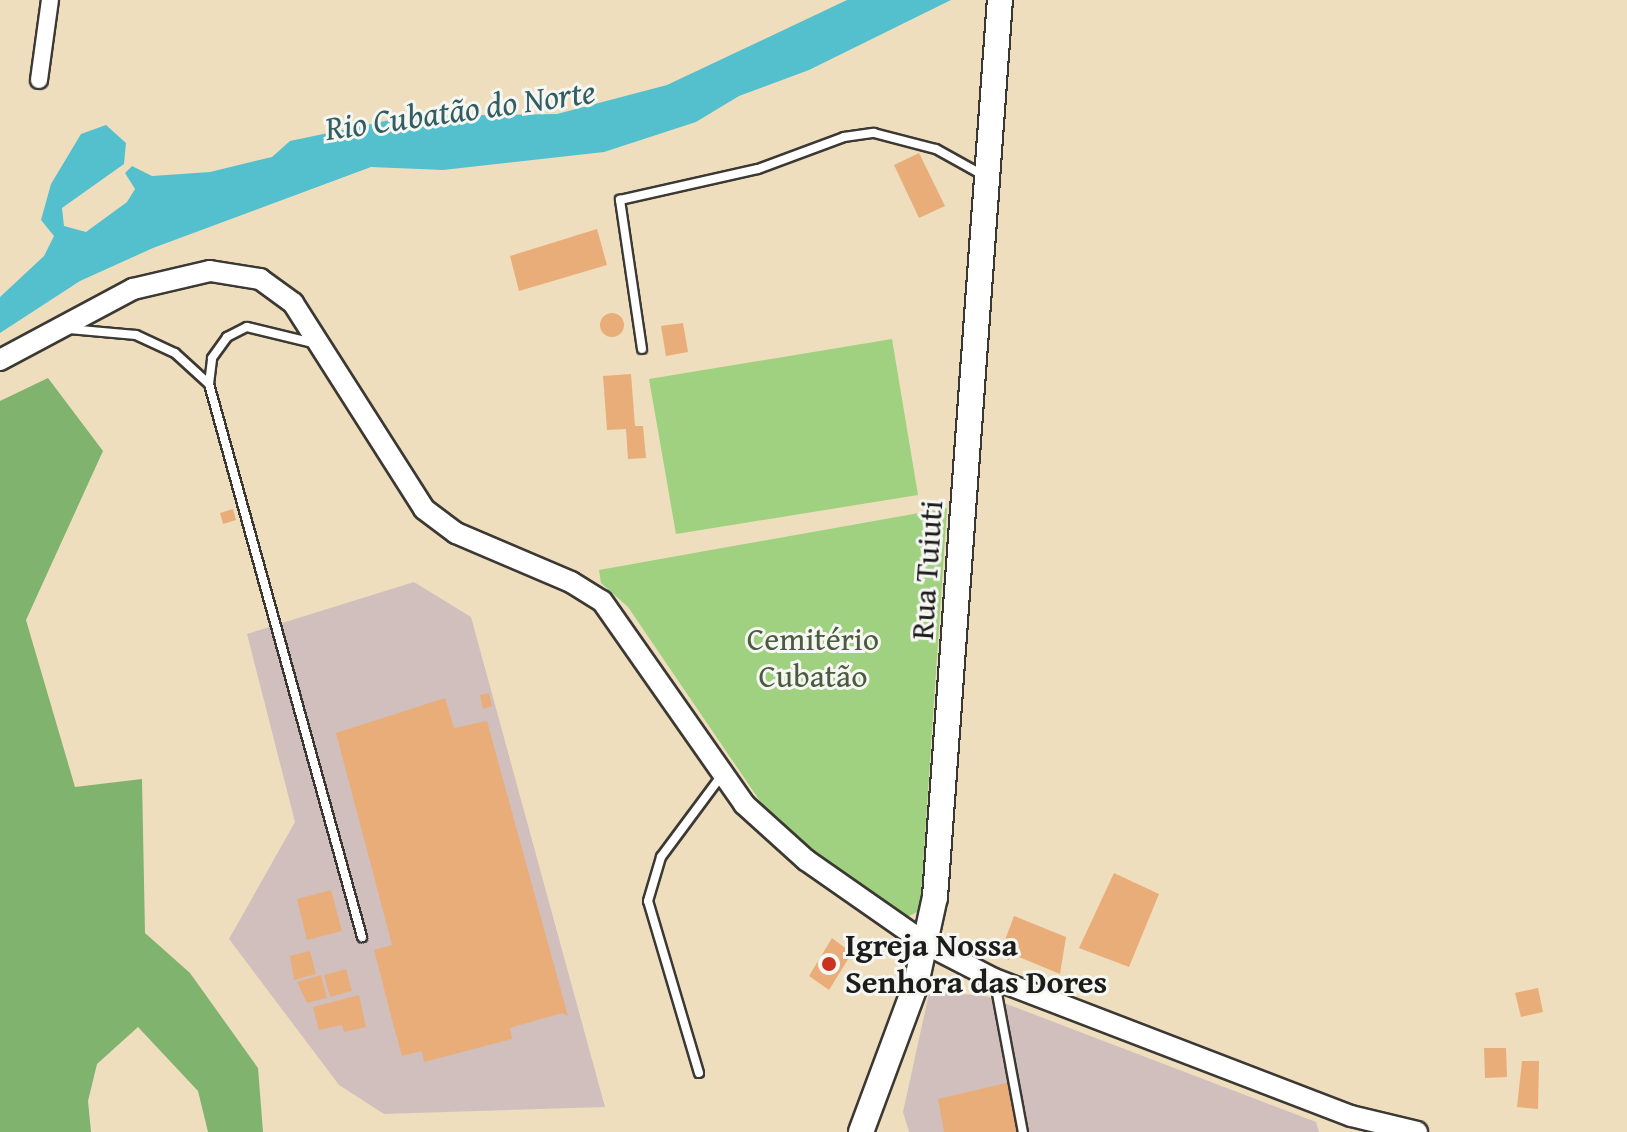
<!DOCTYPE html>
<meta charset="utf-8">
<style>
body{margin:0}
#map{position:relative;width:1627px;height:1132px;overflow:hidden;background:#efdebe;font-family:"Gentium Book Plus",serif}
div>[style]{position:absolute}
.industrial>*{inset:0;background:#d1bfbe}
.green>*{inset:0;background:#9fd180}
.forest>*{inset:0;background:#7fb36e}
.water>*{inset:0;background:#54c0ce}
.building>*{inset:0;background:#e9ad7a}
.round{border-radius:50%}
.roads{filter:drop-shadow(2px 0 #3c3934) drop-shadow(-2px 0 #3c3934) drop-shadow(0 2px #3c3934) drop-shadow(0 -2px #3c3934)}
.service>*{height:8px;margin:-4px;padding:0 4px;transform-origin:4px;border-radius:4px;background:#fff}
.minor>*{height:16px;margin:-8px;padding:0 8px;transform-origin:8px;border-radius:8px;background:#fff}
.tertiary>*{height:20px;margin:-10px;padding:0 10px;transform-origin:10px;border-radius:10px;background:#fff}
.secondary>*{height:24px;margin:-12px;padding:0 12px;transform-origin:12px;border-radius:12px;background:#fff}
.dots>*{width:22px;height:22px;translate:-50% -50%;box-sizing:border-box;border:4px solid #f6f6f2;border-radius:50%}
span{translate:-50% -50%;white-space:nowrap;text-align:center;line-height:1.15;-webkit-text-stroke:6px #f6f6f2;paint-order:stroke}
.street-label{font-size:32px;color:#1c1c1c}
.park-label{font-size:32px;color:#4a5b3f}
.poi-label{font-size:32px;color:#1c1c1c;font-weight:700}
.left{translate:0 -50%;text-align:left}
.water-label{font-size:34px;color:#325e63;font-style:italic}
</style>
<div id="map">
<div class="industrial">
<i style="clip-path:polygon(414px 582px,471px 617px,605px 1107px,384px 1114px,339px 1085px,229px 939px,295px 822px,247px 634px)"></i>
<i style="clip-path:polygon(929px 993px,983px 995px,1316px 1122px,1319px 1132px,909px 1132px,903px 1112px)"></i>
</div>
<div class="green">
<i style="clip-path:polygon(892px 339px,918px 495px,676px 534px,649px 379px)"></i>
<i style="clip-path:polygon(947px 508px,920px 911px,898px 921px,811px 855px,762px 804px,628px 607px,601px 583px,599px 570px)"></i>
</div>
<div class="forest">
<i style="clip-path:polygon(48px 378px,103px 451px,26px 620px,75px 787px,142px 779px,145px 933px,190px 973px,258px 1068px,263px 1132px,208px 1132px,198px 1091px,138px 1027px,97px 1064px,88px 1101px,91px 1132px,0 1132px,0 401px)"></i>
</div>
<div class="water">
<i style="clip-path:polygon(847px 0,951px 0,809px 70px,739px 96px,696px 122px,604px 152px,443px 170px,371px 167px,153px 248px,80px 281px,0 333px,0 297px,44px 256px,54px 236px,41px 220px,51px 184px,81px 134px,106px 125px,126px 143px,124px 164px,62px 208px,64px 226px,86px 232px,127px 202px,135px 189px,125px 173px,132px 166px,152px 176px,210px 172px,272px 157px,290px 141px,409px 116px,557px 114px,667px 85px)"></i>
</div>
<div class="building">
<i style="clip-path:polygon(919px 153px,945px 206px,919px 218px,894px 165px)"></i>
<i style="clip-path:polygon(597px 229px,607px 265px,519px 291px,510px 256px)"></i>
<i class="round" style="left:600px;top:313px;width:24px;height:24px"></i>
<i style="clip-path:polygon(683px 323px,688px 352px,666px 356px,661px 326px)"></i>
<i style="clip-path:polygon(631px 374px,635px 426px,643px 426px,646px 458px,628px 459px,626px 429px,607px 430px,603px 376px)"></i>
<i style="clip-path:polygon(233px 509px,236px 520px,223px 524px,220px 513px)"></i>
<i style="clip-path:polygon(489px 693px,492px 706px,483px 709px,480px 695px)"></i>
<i style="clip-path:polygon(445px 698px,454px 728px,487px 721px,568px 1016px,562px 1013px,510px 1028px,512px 1039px,424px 1062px,422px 1051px,402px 1056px,391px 1016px,374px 950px,392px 945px,336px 733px)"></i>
<i style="clip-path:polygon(1114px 873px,1159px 894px,1129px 967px,1079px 948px)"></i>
<i style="clip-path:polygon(331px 890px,342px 931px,307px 940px,297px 899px)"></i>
<i style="clip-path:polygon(1014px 916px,1066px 937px,1060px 974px,1012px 954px,1009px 960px,999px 956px)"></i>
<i style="clip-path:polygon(832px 938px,852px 953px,829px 990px,809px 976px)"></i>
<i style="clip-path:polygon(310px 951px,316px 974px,294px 980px,290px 956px)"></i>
<i style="clip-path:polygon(346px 969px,352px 991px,330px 997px,324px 975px)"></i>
<i style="clip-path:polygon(321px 975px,327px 998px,307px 1003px,297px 982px)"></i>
<i style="clip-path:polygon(1538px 988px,1543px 1012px,1521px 1017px,1515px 993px)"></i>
<i style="clip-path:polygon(359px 995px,366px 1027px,344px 1032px,342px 1025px,319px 1030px,313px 1007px)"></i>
<i style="clip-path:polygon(1484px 1048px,1506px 1048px,1507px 1077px,1485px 1078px)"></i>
<i style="clip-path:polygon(1522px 1061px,1539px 1061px,1538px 1109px,1517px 1107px)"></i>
<i style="clip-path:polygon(1010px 1082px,1020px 1132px,944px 1132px,938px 1099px)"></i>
</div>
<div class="roads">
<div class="service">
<i style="left:69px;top:329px;width:67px;rotate:5.1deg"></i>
<i style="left:136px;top:335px;width:43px;rotate:24.8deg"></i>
<i style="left:175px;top:353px;width:46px;rotate:42.4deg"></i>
<i style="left:209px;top:384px;width:26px;rotate:-83deg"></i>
<i style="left:212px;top:358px;width:26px;rotate:-54deg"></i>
<i style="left:227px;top:337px;width:22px;rotate:-27deg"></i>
<i style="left:247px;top:327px;width:68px;rotate:13.6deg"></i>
<i style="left:642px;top:349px;width:151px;rotate:-98.4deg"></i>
<i style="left:620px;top:200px;width:141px;rotate:-12.7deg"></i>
<i style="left:758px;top:169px;width:92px;rotate:-20.4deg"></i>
<i style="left:844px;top:137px;width:30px;rotate:-8deg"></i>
<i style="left:874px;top:133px;width:64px;rotate:14.5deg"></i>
<i style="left:936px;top:149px;width:54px;rotate:29deg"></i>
<i style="left:209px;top:384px;width:574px;rotate:74.53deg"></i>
<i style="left:995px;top:983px;width:152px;rotate:79.4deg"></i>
<i style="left:699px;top:1073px;width:179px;rotate:-106.5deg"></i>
<i style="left:648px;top:901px;width:46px;rotate:-73.5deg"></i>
<i style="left:661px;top:857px;width:102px;rotate:-53.4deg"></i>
</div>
<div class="minor">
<i style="left:39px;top:80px;width:81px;rotate:-82.2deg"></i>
</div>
<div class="tertiary">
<i style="left:0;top:360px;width:151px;rotate:-28.1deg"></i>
<i style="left:133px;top:289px;width:79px;rotate:-13.2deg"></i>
<i style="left:210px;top:271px;width:51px;rotate:9.1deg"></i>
<i style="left:260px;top:279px;width:41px;rotate:36deg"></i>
<i style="left:293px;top:303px;width:244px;rotate:57.5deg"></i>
<i style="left:424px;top:509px;width:40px;rotate:37deg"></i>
<i style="left:456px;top:533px;width:125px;rotate:23.1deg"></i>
<i style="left:571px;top:582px;width:36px;rotate:32deg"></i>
<i style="left:602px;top:601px;width:248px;rotate:55deg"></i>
<i style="left:744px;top:804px;width:84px;rotate:42.1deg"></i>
<i style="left:806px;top:860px;width:149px;rotate:34.9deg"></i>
<i style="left:928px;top:945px;width:74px;rotate:27.3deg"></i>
<i style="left:994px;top:979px;width:382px;rotate:21deg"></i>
<i style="left:1351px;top:1116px;width:68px;rotate:13.6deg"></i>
</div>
<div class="secondary">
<i style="left:861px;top:1132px;width:158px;rotate:-69.6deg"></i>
<i style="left:916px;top:984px;width:89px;rotate:-77.7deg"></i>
<i style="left:935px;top:897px;width:899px;rotate:-85.86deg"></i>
</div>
</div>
<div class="dots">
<i style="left:829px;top:964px;background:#c8321e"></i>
</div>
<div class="street-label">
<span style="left:927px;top:570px;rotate:-86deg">Rua Tuiuti</span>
</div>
<div class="park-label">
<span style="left:813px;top:658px">Cemitério<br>Cubatão</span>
</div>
<div class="poi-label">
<span class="left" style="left:845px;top:964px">Igreja Nossa<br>Senhora das Dores</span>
</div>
<div class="water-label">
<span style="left:460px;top:109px;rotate:-8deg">Rio Cubatão do Norte</span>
</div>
</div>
